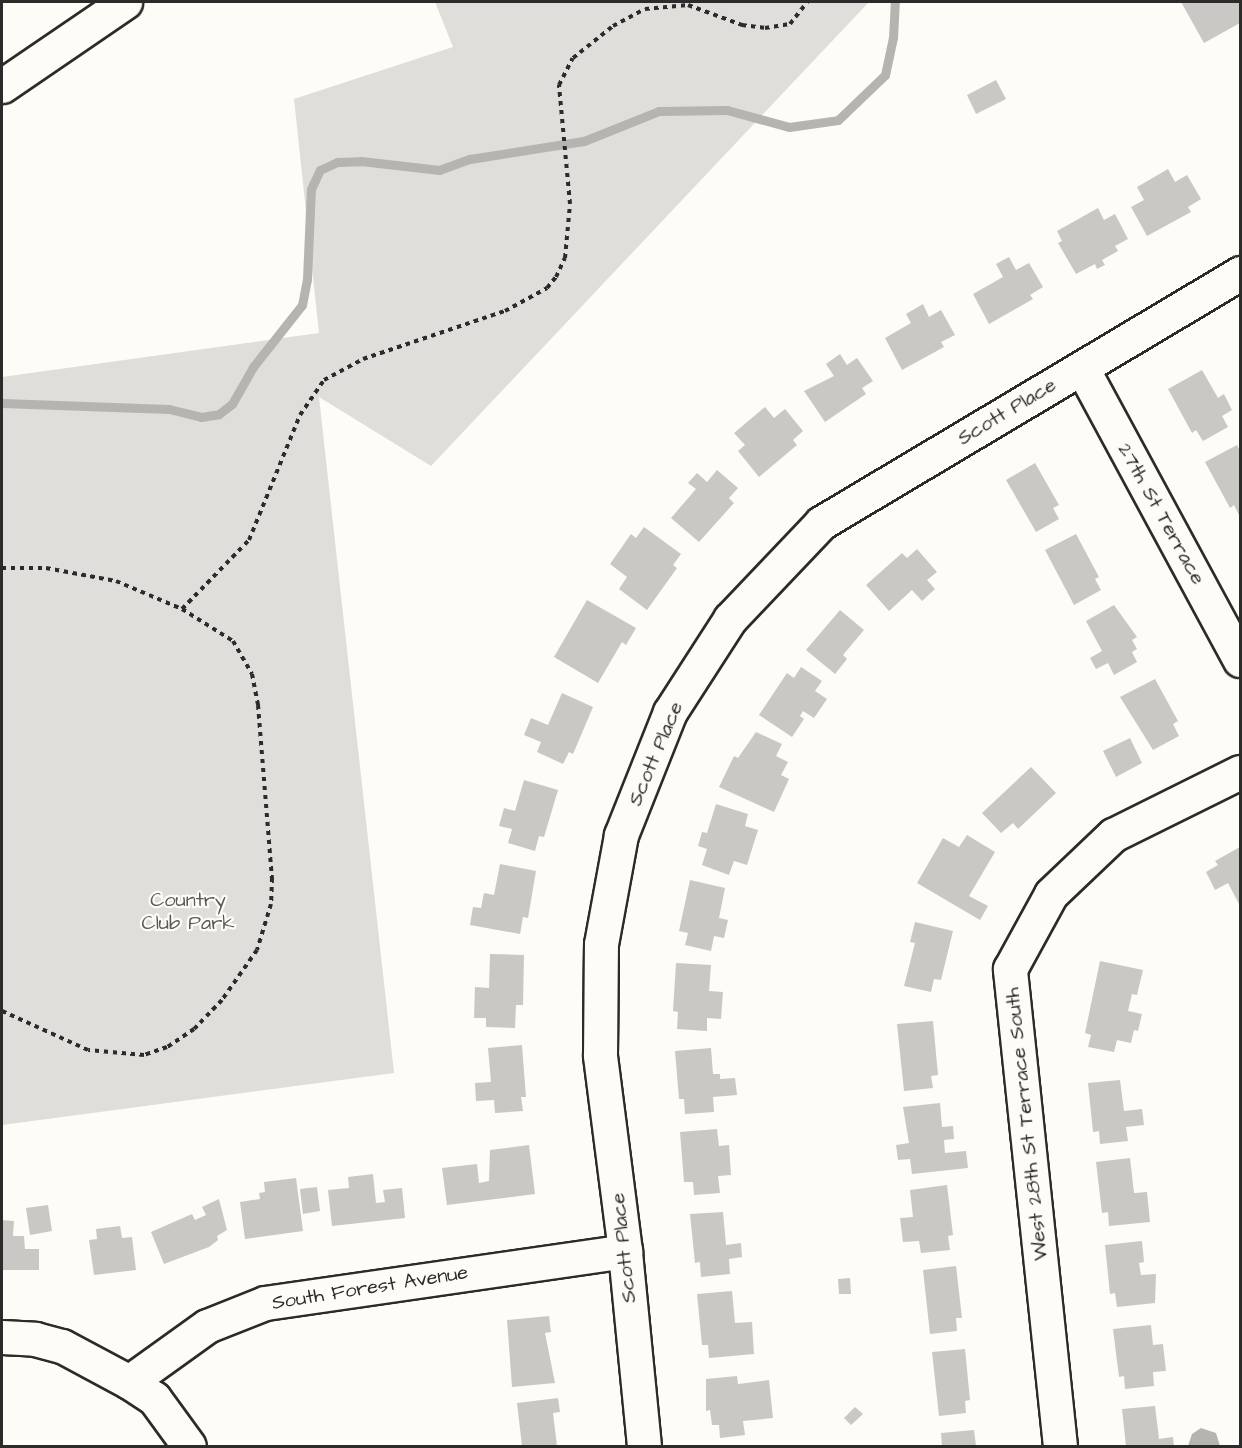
<!DOCTYPE html>
<style>
body{margin:0}
#map{position:relative;width:1242px;height:1448px;overflow:hidden;background:#fdfcf7;font-family:"Architects Daughter",sans-serif}
div>[style]{position:absolute}
.green>*{inset:0;background:#dfdeda}
.water>*{inset:0;background:#b5b4b1}
.stream>*{height:9px;margin:-4.5px;padding:0 4.5px;transform-origin:4.5px;border-radius:4.5px;background:#b5b4b1}
.building>*{inset:0;background:#c9c8c4}
.path>*{height:4px;margin-top:-2px;transform-origin:0;background:repeating-linear-gradient(90deg,#2b2b2b 0 4.5px,transparent 0 9px)}
.roads{filter:drop-shadow(2px 0 #2b2b2b) drop-shadow(-2px 0 #2b2b2b) drop-shadow(0 2px #2b2b2b) drop-shadow(0 -2px #2b2b2b)}
.street>*{height:33px;margin:-16.5px;padding:0 16.5px;transform-origin:16.5px;border-radius:16.5px;background:#fdfcf7}
span{translate:-50% -50%;white-space:nowrap;text-align:center;line-height:1.15;-webkit-text-stroke:4.5px #fdfcf7;paint-order:stroke}
.street-label{font-size:20px;color:#2b2b2b}
.park-label{font-size:20px;color:#585857}
.frame{position:absolute;inset:0;border:3px solid #2b2b2b;pointer-events:none}
</style>
<div id="map">
<div class="green">
<i style="clip-path:polygon(435px 2px,869px 2px,431px 466px,319px 397px,394px 1073px,2px 1125px,2px 377px,319px 333px,294px 99px,453px 47px)"></i>
</div>
<div class="water">
<i style="clip-path:polygon(1201px 1428px,1216px 1433px,1220px 1446px,1188px 1446px,1192px 1434px)"></i>
</div>
<div class="stream">
<i style="left:2px;top:403px;width:167px;rotate:2.1deg"></i>
<i style="left:169px;top:409px;width:33px;rotate:14deg"></i>
<i style="left:201px;top:417px;width:18px;rotate:-9deg"></i>
<i style="left:219px;top:414px;width:16px;rotate:-38deg"></i>
<i style="left:232px;top:404px;width:43px;rotate:-60.4deg"></i>
<i style="left:253px;top:367px;width:79px;rotate:-51.7deg"></i>
<i style="left:302px;top:305px;width:26px;rotate:-79deg"></i>
<i style="left:307px;top:279px;width:90px;rotate:-87.5deg"></i>
<i style="left:311px;top:189px;width:21px;rotate:-65deg"></i>
<i style="left:320px;top:170px;width:19px;rotate:-25deg"></i>
<i style="left:337px;top:162px;width:24px;rotate:-2deg"></i>
<i style="left:361px;top:161px;width:79px;rotate:6.6deg"></i>
<i style="left:439px;top:170px;width:33px;rotate:-20deg"></i>
<i style="left:470px;top:159px;width:115px;rotate:-9deg"></i>
<i style="left:584px;top:141px;width:81px;rotate:-21.8deg"></i>
<i style="left:659px;top:111px;width:68px;rotate:-0.8deg"></i>
<i style="left:727px;top:110px;width:64px;rotate:15.3deg"></i>
<i style="left:789px;top:127px;width:49px;rotate:-8.1deg"></i>
<i style="left:838px;top:120px;width:65px;rotate:-43.8deg"></i>
<i style="left:885px;top:75px;width:38px;rotate:-78deg"></i>
<i style="left:893px;top:38px;width:36px;rotate:-87deg"></i>
</div>
<div class="building">
<i style="clip-path:polygon(1181px 2px,1240px 2px,1240px 23px,1204px 43px)"></i>
<i style="clip-path:polygon(996px 80px,1006px 99px,976px 114px,967px 95px)"></i>
<i style="clip-path:polygon(1168px 169px,1175px 182px,1187px 175px,1201px 199px,1188px 207px,1191px 212px,1147px 236px,1131px 207px,1144px 200px,1137px 187px)"></i>
<i style="clip-path:polygon(1098px 208px,1104px 220px,1115px 214px,1128px 239px,1115px 246px,1118px 251px,1102px 260px,1105px 265px,1097px 269px,1095px 264px,1076px 274px,1058px 243px,1062px 241px,1057px 231px)"></i>
<i style="clip-path:polygon(1009px 257px,1016px 270px,1029px 263px,1043px 287px,1030px 295px,1033px 299px,989px 324px,973px 294px,1003px 277px,996px 264px)"></i>
<i style="clip-path:polygon(923px 304px,929px 317px,941px 310px,955px 335px,941px 342px,944px 347px,902px 370px,885px 338px,911px 323px,906px 314px)"></i>
<i style="clip-path:polygon(840px 354px,847px 365px,857px 358px,873px 381px,862px 388px,866px 394px,825px 422px,804px 391px,834px 376px,826px 364px)"></i>
<i style="clip-path:polygon(1202px 370px,1218px 398px,1224px 394px,1232px 410px,1222px 416px,1228px 427px,1203px 441px,1196px 430px,1192px 433px,1168px 389px)"></i>
<i style="clip-path:polygon(765px 407px,774px 418px,785px 409px,803px 431px,793px 440px,797px 445px,759px 477px,738px 451px,745px 445px,734px 433px)"></i>
<i style="clip-path:polygon(1237px 445px,1240px 451px,1240px 517px,1234px 505px,1230px 508px,1205px 462px)"></i>
<i style="clip-path:polygon(1035px 463px,1059px 505px,1053px 508px,1059px 519px,1036px 532px,1006px 480px)"></i>
<i style="clip-path:polygon(717px 470px,738px 488px,729px 498px,734px 503px,699px 542px,671px 518px,696px 489px,688px 483px,697px 473px,707px 482px)"></i>
<i style="clip-path:polygon(644px 527px,681px 554px,673px 565px,677px 568px,647px 610px,619px 589px,627px 577px,610px 564px,631px 534px,636px 538px)"></i>
<i style="clip-path:polygon(1076px 534px,1099px 577px,1095px 579px,1101px 590px,1074px 605px,1045px 550px)"></i>
<i style="clip-path:polygon(917px 549px,937px 572px,927px 580px,935px 589px,922px 601px,912px 590px,889px 611px,866px 585px,902px 553px,907px 558px)"></i>
<i style="clip-path:polygon(587px 600px,636px 628px,626px 645px,622px 642px,598px 683px,554px 657px)"></i>
<i style="clip-path:polygon(1114px 605px,1137px 637px,1132px 640px,1137px 649px,1132px 652px,1137px 662px,1114px 675px,1108px 663px,1096px 669px,1090px 658px,1102px 651px,1086px 621px)"></i>
<i style="clip-path:polygon(840px 610px,864px 630px,843px 655px,847px 659px,835px 674px,806px 650px)"></i>
<i style="clip-path:polygon(801px 667px,822px 681px,815px 691px,827px 699px,814px 718px,803px 711px,800px 716px,804px 719px,792px 737px,759px 715px,787px 673px,794px 678px)"></i>
<i style="clip-path:polygon(1155px 679px,1178px 721px,1173px 724px,1179px 736px,1153px 750px,1120px 697px)"></i>
<i style="clip-path:polygon(562px 693px,593px 707px,573px 754px,569px 752px,563px 764px,537px 752px,541px 742px,524px 735px,531px 718px,548px 725px)"></i>
<i style="clip-path:polygon(756px 732px,782px 744px,776px 756px,788px 762px,781px 775px,789px 779px,774px 812px,719px 787px,734px 756px,738px 758px)"></i>
<i style="clip-path:polygon(1130px 738px,1142px 763px,1116px 777px,1103px 751px)"></i>
<i style="clip-path:polygon(1031px 767px,1056px 793px,1018px 829px,1013px 823px,1001px 833px,982px 813px)"></i>
<i style="clip-path:polygon(524px 780px,558px 790px,544px 837px,539px 836px,535px 851px,508px 843px,512px 829px,499px 826px,504px 808px,515px 811px)"></i>
<i style="clip-path:polygon(716px 804px,748px 814px,745px 826px,758px 830px,747px 865px,734px 861px,729px 875px,702px 865px,707px 849px,698px 846px,702px 832px,707px 833px)"></i>
<i style="clip-path:polygon(967px 835px,995px 852px,969px 896px,988px 906px,980px 920px,917px 883px,943px 838px,959px 847px)"></i>
<i style="clip-path:polygon(1240px 847px,1240px 906px,1228px 883px,1215px 890px,1206px 872px,1218px 865px,1215px 861px)"></i>
<i style="clip-path:polygon(500px 864px,536px 871px,528px 918px,523px 917px,520px 934px,470px 925px,473px 907px,481px 908px,484px 893px,494px 895px)"></i>
<i style="clip-path:polygon(690px 880px,725px 888px,719px 918px,728px 920px,724px 938px,714px 936px,711px 951px,685px 945px,688px 933px,679px 931px)"></i>
<i style="clip-path:polygon(915px 922px,953px 931px,941px 980px,934px 979px,931px 992px,904px 986px,915px 943px,910px 942px)"></i>
<i style="clip-path:polygon(490px 954px,524px 955px,523px 1005px,516px 1005px,515px 1028px,486px 1027px,486px 1018px,474px 1018px,475px 987px,489px 988px)"></i>
<i style="clip-path:polygon(1100px 961px,1143px 970px,1137px 995px,1132px 994px,1128px 1011px,1142px 1014px,1138px 1031px,1134px 1030px,1131px 1043px,1117px 1040px,1114px 1052px,1088px 1047px,1091px 1035px,1085px 1033px)"></i>
<i style="clip-path:polygon(676px 963px,711px 965px,709px 991px,723px 992px,721px 1019px,707px 1018px,707px 1031px,677px 1029px,678px 1012px,673px 1011px)"></i>
<i style="clip-path:polygon(933px 1021px,938px 1075px,931px 1076px,933px 1088px,904px 1091px,897px 1024px)"></i>
<i style="clip-path:polygon(522px 1045px,526px 1097px,521px 1097px,523px 1111px,495px 1113px,494px 1100px,476px 1101px,475px 1083px,491px 1082px,488px 1048px)"></i>
<i style="clip-path:polygon(711px 1048px,713px 1074px,720px 1074px,720px 1079px,735px 1078px,737px 1095px,713px 1097px,714px 1112px,685px 1114px,684px 1099px,679px 1099px,675px 1051px)"></i>
<i style="clip-path:polygon(1120px 1080px,1124px 1111px,1142px 1109px,1144px 1125px,1126px 1127px,1128px 1141px,1100px 1144px,1099px 1131px,1093px 1132px,1088px 1083px)"></i>
<i style="clip-path:polygon(940px 1103px,942px 1127px,953px 1126px,954px 1139px,944px 1140px,945px 1153px,966px 1151px,968px 1168px,912px 1174px,910px 1159px,898px 1160px,896px 1145px,909px 1143px,903px 1107px)"></i>
<i style="clip-path:polygon(717px 1129px,719px 1146px,729px 1145px,731px 1175px,718px 1176px,720px 1193px,694px 1195px,693px 1182px,684px 1182px,680px 1132px)"></i>
<i style="clip-path:polygon(529px 1145px,535px 1194px,447px 1205px,442px 1168px,477px 1164px,479px 1183px,489px 1181px,490px 1150px)"></i>
<i style="clip-path:polygon(1130px 1158px,1134px 1193px,1147px 1192px,1150px 1222px,1109px 1226px,1108px 1212px,1102px 1213px,1096px 1162px)"></i>
<i style="clip-path:polygon(373px 1174px,376px 1203px,385px 1202px,383px 1190px,402px 1188px,405px 1218px,332px 1226px,328px 1190px,349px 1188px,348px 1177px)"></i>
<i style="clip-path:polygon(296px 1178px,303px 1231px,245px 1239px,240px 1202px,260px 1199px,259px 1193px,265px 1192px,264px 1182px)"></i>
<i style="clip-path:polygon(947px 1185px,953px 1235px,948px 1236px,950px 1250px,921px 1253px,919px 1241px,903px 1242px,900px 1218px,913px 1217px,910px 1190px)"></i>
<i style="clip-path:polygon(317px 1187px,320px 1211px,303px 1214px,300px 1189px)"></i>
<i style="clip-path:polygon(219px 1199px,227px 1230px,217px 1236px,218px 1240px,209px 1247px,164px 1264px,151px 1232px,192px 1214px,195px 1220px,206px 1215px,202px 1207px)"></i>
<i style="clip-path:polygon(48px 1205px,52px 1231px,30px 1235px,26px 1208px)"></i>
<i style="clip-path:polygon(723px 1212px,726px 1245px,741px 1243px,742px 1257px,729px 1259px,730px 1274px,701px 1277px,700px 1262px,695px 1263px,690px 1214px)"></i>
<i style="clip-path:polygon(2px 1220px,14px 1221px,13px 1236px,24px 1236px,25px 1249px,39px 1249px,39px 1270px,2px 1270px)"></i>
<i style="clip-path:polygon(120px 1226px,122px 1238px,132px 1237px,136px 1270px,94px 1275px,89px 1240px,97px 1239px,96px 1229px)"></i>
<i style="clip-path:polygon(1142px 1241px,1144px 1262px,1139px 1263px,1141px 1275px,1156px 1274px,1155px 1303px,1117px 1307px,1115px 1293px,1110px 1294px,1105px 1245px)"></i>
<i style="clip-path:polygon(956px 1266px,962px 1318px,956px 1318px,957px 1331px,930px 1334px,923px 1270px)"></i>
<i style="clip-path:polygon(850px 1278px,851px 1294px,839px 1294px,838px 1279px)"></i>
<i style="clip-path:polygon(732px 1291px,735px 1323px,752px 1322px,754px 1354px,709px 1358px,708px 1345px,702px 1345px,697px 1294px)"></i>
<i style="clip-path:polygon(549px 1316px,551px 1332px,545px 1333px,555px 1383px,512px 1387px,507px 1320px)"></i>
<i style="clip-path:polygon(1151px 1325px,1153px 1345px,1163px 1344px,1166px 1371px,1153px 1372px,1154px 1386px,1125px 1389px,1124px 1376px,1119px 1377px,1113px 1329px)"></i>
<i style="clip-path:polygon(965px 1349px,970px 1400px,965px 1401px,966px 1413px,939px 1416px,932px 1352px)"></i>
<i style="clip-path:polygon(737px 1376px,738px 1384px,769px 1380px,773px 1418px,743px 1421px,745px 1435px,720px 1438px,719px 1425px,712px 1425px,710px 1410px,706px 1411px,706px 1379px)"></i>
<i style="clip-path:polygon(558px 1398px,560px 1412px,553px 1413px,557px 1446px,522px 1446px,517px 1403px)"></i>
<i style="clip-path:polygon(1155px 1406px,1159px 1439px,1173px 1437px,1174px 1446px,1126px 1446px,1122px 1409px)"></i>
<i style="clip-path:polygon(855px 1407px,863px 1414px,851px 1425px,844px 1418px)"></i>
<i style="clip-path:polygon(974px 1430px,976px 1446px,942px 1446px,941px 1433px)"></i>
</div>
<div class="path">
<i style="left:2px;top:568px;width:44px"></i>
<i style="left:46px;top:568px;width:71px;rotate:10.5deg"></i>
<i style="left:116px;top:581px;width:72px;rotate:23deg"></i>
<i style="left:182px;top:609px;width:60px;rotate:32.1deg"></i>
<i style="left:233px;top:641px;width:38px;rotate:60deg"></i>
<i style="left:252px;top:674px;width:32px;rotate:79deg"></i>
<i style="left:258px;top:705px;width:174px;rotate:85.4deg"></i>
<i style="left:272px;top:878px;width:26px;rotate:92deg"></i>
<i style="left:271px;top:904px;width:48px;rotate:106.9deg"></i>
<i style="left:257px;top:950px;width:61px;rotate:125deg"></i>
<i style="left:222px;top:1000px;width:40px;rotate:134deg"></i>
<i style="left:194px;top:1029px;width:32px;rotate:146deg"></i>
<i style="left:167px;top:1047px;width:24px;rotate:161deg"></i>
<i style="left:144px;top:1055px;width:56px;rotate:-174.9deg"></i>
<i style="left:88px;top:1050px;width:94px;rotate:-155.6deg"></i>
<i style="left:182px;top:609px;width:96px;rotate:-45.8deg"></i>
<i style="left:249px;top:540px;width:135px;rotate:-67.8deg"></i>
<i style="left:300px;top:415px;width:42px;rotate:-55.6deg"></i>
<i style="left:324px;top:380px;width:44px;rotate:-28.3deg"></i>
<i style="left:363px;top:359px;width:150px;rotate:-18.7deg"></i>
<i style="left:505px;top:311px;width:48px;rotate:-28.7deg"></i>
<i style="left:547px;top:288px;width:14px;rotate:-51deg"></i>
<i style="left:556px;top:277px;width:21px;rotate:-65deg"></i>
<i style="left:565px;top:258px;width:54px;rotate:-84.7deg"></i>
<i style="left:570px;top:204px;width:120px;rotate:-95.3deg"></i>
<i style="left:559px;top:85px;width:30px;rotate:-63deg"></i>
<i style="left:573px;top:58px;width:51px;rotate:-38.7deg"></i>
<i style="left:613px;top:26px;width:36px;rotate:-28deg"></i>
<i style="left:645px;top:9px;width:43px;rotate:-5.3deg"></i>
<i style="left:688px;top:5px;width:58px;rotate:20.3deg"></i>
<i style="left:742px;top:25px;width:23px;rotate:7deg"></i>
<i style="left:765px;top:28px;width:25px;rotate:-9deg"></i>
<i style="left:790px;top:24px;width:28px;rotate:-52deg"></i>
</div>
<div class="roads">
<div class="street">
<i style="left:2px;top:86px;width:149px;rotate:-34.3deg"></i>
<i style="left:1082px;top:368px;width:332px;rotate:61.6deg"></i>
<i style="left:2px;top:1337px;width:33px;rotate:3deg"></i>
<i style="left:35px;top:1339px;width:28px;rotate:15deg"></i>
<i style="left:62px;top:1346px;width:76px;rotate:28.2deg"></i>
<i style="left:129px;top:1382px;width:96px;rotate:-35.7deg"></i>
<i style="left:207px;top:1326px;width:62px;rotate:-21.6deg"></i>
<i style="left:265px;top:1303px;width:364px;rotate:-8.2deg"></i>
<i style="left:129px;top:1382px;width:30px;rotate:33deg"></i>
<i style="left:154px;top:1398px;width:59px;rotate:53.9deg"></i>
<i style="left:644px;top:1446px;width:196px;rotate:-95.6deg"></i>
<i style="left:625px;top:1251px;width:198px;rotate:-97.3deg"></i>
<i style="left:600px;top:1055px;width:111px;rotate:-89.5deg"></i>
<i style="left:601px;top:944px;width:111px;rotate:-79.6deg"></i>
<i style="left:621px;top:835px;width:132px;rotate:-68.3deg"></i>
<i style="left:670px;top:712px;width:111px;rotate:-57.2deg"></i>
<i style="left:730px;top:619px;width:132px;rotate:-46.5deg"></i>
<i style="left:821px;top:523px;width:488px;rotate:-30.8deg"></i>
<i style="left:1060px;top:1446px;width:480px;rotate:-96deg"></i>
<i style="left:1010px;top:969px;width:85px;rotate:-61.3deg"></i>
<i style="left:1051px;top:894px;width:86px;rotate:-43.6deg"></i>
<i style="left:1113px;top:835px;width:142px;rotate:-26.4deg"></i>
</div>
</div>
<div class="street-label">
<span style="left:1007px;top:412px;rotate:-31deg">Scott Place</span>
<span style="left:1161px;top:514px;rotate:61deg">27th St Terrace</span>
<span style="left:656px;top:754px;rotate:-67deg">Scott Place</span>
<span style="left:1027px;top:1124px;rotate:-96deg">West 28th St Terrace South</span>
<span style="left:624px;top:1248px;rotate:-96deg">Scott Place</span>
<span style="left:370px;top:1288px;rotate:-9deg">South Forest Avenue</span>
</div>
<div class="park-label">
<span style="left:188px;top:912px">Country<br>Club Park</span>
</div>
<div class="frame"></div>
</div>
